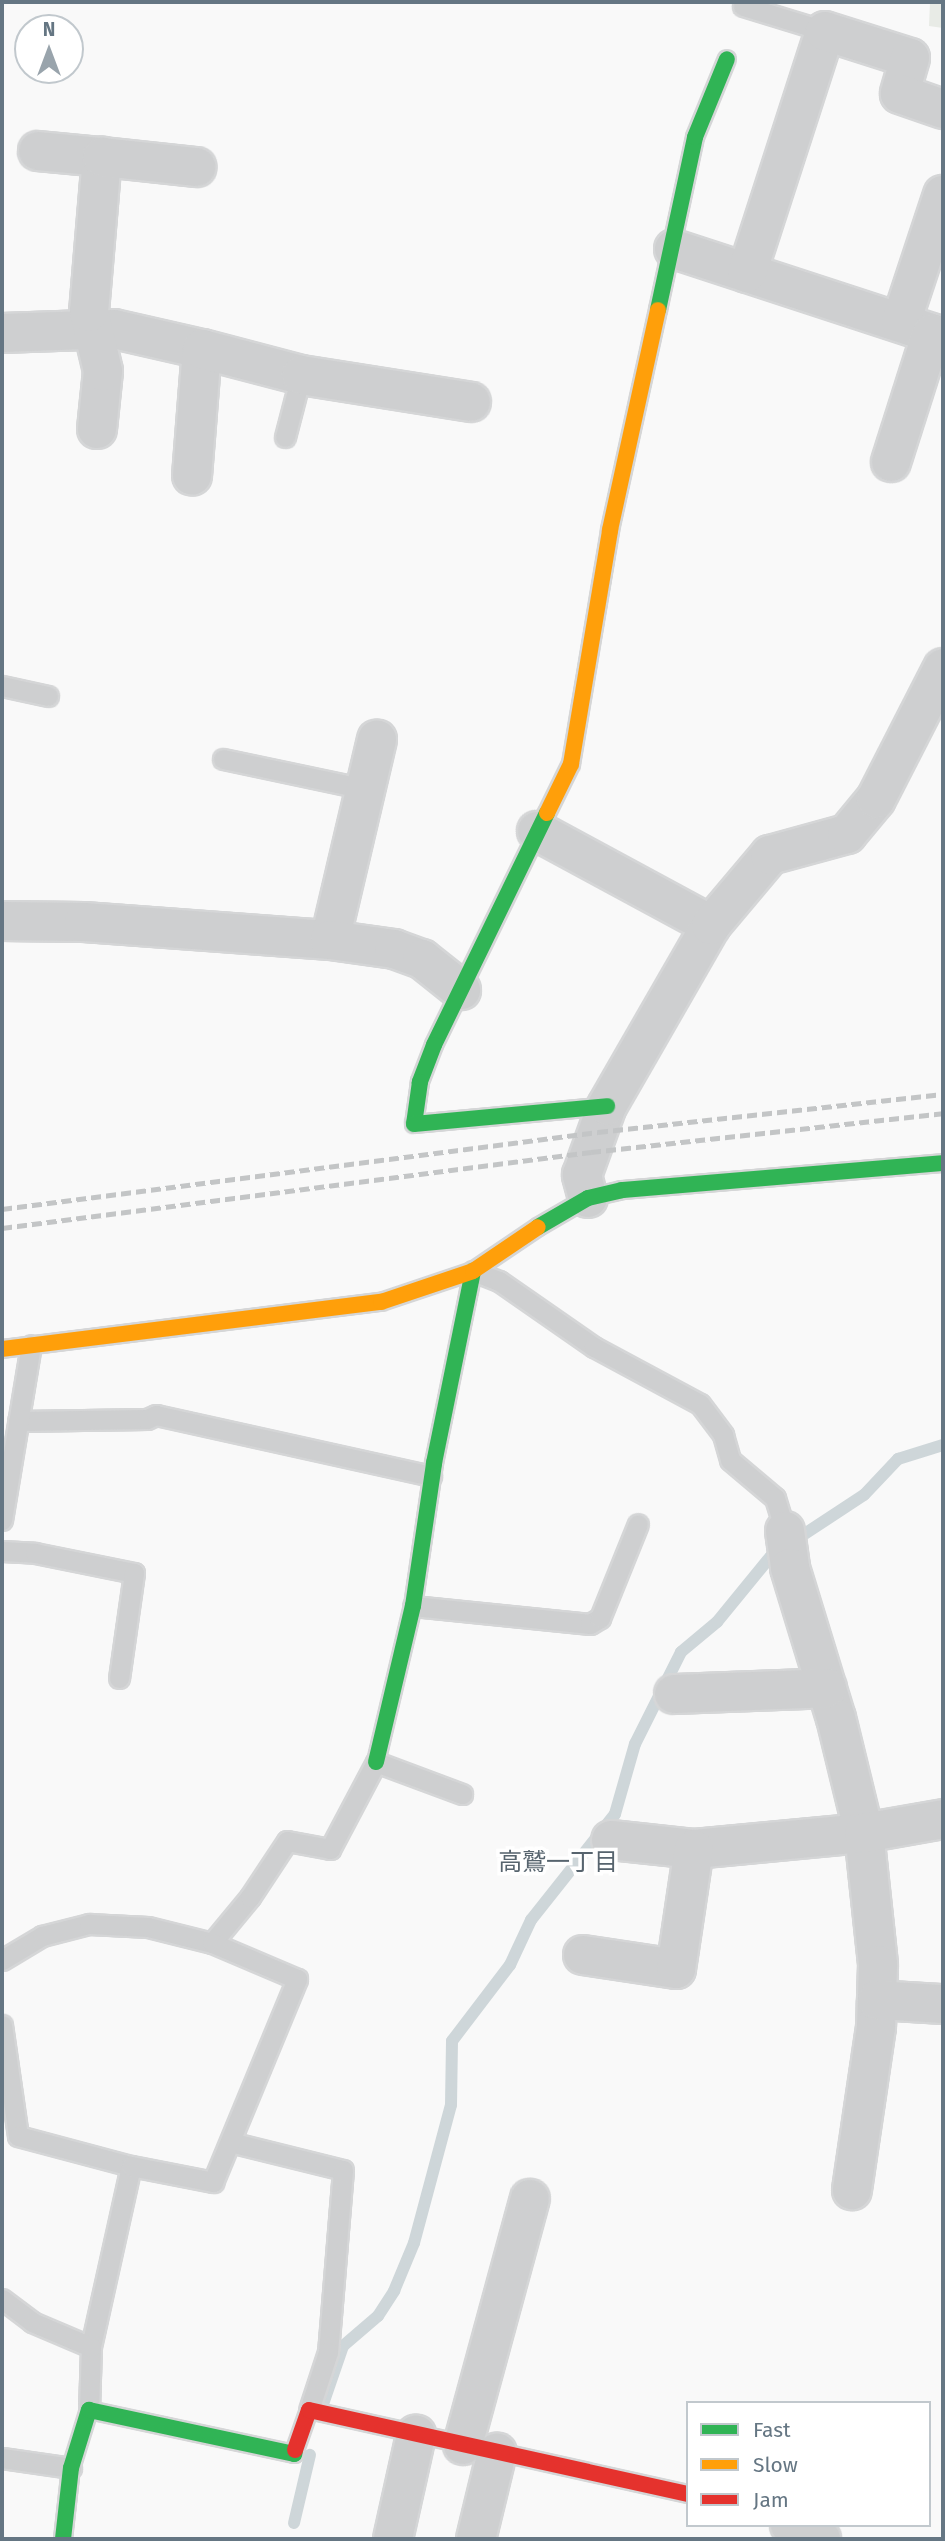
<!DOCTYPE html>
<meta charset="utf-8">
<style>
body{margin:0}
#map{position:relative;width:945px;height:2541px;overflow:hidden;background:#f9f9f9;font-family:"Fira Sans","Noto Sans JP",sans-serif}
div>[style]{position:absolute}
.green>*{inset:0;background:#e8ebe6}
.stream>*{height:12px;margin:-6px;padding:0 6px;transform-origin:6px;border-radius:6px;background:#ced6d9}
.roads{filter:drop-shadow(2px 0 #d5d6d7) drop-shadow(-2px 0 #d5d6d7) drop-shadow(0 2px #d5d6d7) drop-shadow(0 -2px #d5d6d7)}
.lane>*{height:19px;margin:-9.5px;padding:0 9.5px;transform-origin:9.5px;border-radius:9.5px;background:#cecfd0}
.street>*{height:38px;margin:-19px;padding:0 19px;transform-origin:19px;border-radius:19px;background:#cecfd0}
.fast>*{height:16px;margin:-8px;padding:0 8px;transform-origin:8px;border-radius:8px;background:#30b455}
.slow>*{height:16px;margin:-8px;padding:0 8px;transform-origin:8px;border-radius:8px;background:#ff9f0a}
.jam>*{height:16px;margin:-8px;padding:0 8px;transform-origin:8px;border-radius:8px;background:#e5322d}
.rail>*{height:5px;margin-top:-2.5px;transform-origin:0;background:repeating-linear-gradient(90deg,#c3c5c6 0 10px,transparent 0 15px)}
span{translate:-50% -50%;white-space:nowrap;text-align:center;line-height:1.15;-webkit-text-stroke:7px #fff;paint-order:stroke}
.neighbourhood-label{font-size:24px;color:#57646e}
.frame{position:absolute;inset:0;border:4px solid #657683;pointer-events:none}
.legend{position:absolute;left:686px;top:2401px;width:245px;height:126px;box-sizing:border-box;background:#fff;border:2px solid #c1c8cd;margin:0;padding:9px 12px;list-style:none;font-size:21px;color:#657683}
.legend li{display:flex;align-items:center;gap:14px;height:35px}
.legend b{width:35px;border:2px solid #c1c8cd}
.north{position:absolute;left:14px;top:14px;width:70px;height:70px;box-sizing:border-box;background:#fff;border:2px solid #c1c8cd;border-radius:50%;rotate:0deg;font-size:19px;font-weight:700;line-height:28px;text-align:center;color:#657683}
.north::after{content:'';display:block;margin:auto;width:24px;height:32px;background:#99a4ac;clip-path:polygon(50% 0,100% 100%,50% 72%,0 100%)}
</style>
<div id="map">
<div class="green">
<i style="clip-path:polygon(930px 2px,943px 2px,943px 28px,929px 26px)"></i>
</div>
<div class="stream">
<i style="left:322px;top:2407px;width:65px;rotate:-71deg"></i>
<i style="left:343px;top:2346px;width:46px;rotate:-40.6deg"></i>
<i style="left:378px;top:2316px;width:30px;rotate:-57deg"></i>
<i style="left:394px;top:2291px;width:52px;rotate:-67.4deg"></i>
<i style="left:414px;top:2243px;width:143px;rotate:-75deg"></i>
<i style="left:451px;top:2105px;width:64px;rotate:-89.1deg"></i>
<i style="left:452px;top:2041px;width:96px;rotate:-52.7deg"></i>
<i style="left:510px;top:1965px;width:50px;rotate:-65deg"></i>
<i style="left:531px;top:1920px;width:135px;rotate:-51.6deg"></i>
<i style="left:615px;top:1814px;width:73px;rotate:-74.1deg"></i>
<i style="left:635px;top:1744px;width:103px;rotate:-63.4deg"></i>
<i style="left:681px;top:1652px;width:47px;rotate:-39.8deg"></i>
<i style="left:717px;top:1622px;width:85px;rotate:-50.7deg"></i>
<i style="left:771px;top:1556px;width:111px;rotate:-33.3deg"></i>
<i style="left:864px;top:1495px;width:50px;rotate:-46.6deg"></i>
<i style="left:898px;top:1459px;width:47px;rotate:-17.3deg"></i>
<i style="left:294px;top:2523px;width:70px;rotate:-76.8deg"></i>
</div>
<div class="roads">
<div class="lane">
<i style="left:743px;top:6px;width:86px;rotate:17deg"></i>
<i style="left:285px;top:437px;width:64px;rotate:-75.5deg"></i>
<i style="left:2px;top:686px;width:47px;rotate:12.3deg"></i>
<i style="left:223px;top:759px;width:145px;rotate:11.9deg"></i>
<i style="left:473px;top:1271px;width:28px;rotate:21deg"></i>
<i style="left:499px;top:1281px;width:116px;rotate:34.8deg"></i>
<i style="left:594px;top:1347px;width:120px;rotate:28.3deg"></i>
<i style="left:700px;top:1404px;width:39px;rotate:53deg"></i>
<i style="left:723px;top:1435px;width:26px;rotate:74deg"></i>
<i style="left:730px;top:1460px;width:59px;rotate:40.2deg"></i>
<i style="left:775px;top:1498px;width:34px;rotate:73deg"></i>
<i style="left:18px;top:1421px;width:129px;rotate:-0.9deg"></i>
<i style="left:147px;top:1419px;width:10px;rotate:-24deg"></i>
<i style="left:156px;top:1415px;width:282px;rotate:12.5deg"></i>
<i style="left:2px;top:1520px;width:177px;rotate:-80.6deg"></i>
<i style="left:2px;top:1551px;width:33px;rotate:3deg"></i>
<i style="left:35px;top:1553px;width:101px;rotate:11.4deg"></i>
<i style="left:134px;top:1573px;width:106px;rotate:98.1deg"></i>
<i style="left:413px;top:1606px;width:178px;rotate:5.8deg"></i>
<i style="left:590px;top:1624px;width:12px;rotate:-31deg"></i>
<i style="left:600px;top:1618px;width:101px;rotate:-68deg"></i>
<i style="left:2px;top:1960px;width:47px;rotate:-31deg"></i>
<i style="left:42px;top:1936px;width:49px;rotate:-14.3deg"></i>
<i style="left:89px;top:1924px;width:59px;rotate:2.9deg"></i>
<i style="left:148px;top:1927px;width:66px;rotate:14deg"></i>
<i style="left:212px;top:1943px;width:60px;rotate:-50.4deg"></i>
<i style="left:250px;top:1897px;width:67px;rotate:-56.5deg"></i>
<i style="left:287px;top:1841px;width:44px;rotate:10.5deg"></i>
<i style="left:330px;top:1849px;width:98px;rotate:-62.1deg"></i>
<i style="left:376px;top:1762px;width:92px;rotate:20.4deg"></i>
<i style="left:2px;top:2025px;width:112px;rotate:81.8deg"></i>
<i style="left:18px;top:2136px;width:117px;rotate:14.9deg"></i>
<i style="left:131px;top:2166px;width:185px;rotate:102.5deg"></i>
<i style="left:91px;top:2347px;width:63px;rotate:91.8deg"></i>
<i style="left:230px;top:2142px;width:116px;rotate:13.9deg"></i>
<i style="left:343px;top:2170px;width:183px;rotate:94.7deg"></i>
<i style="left:328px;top:2352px;width:61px;rotate:108.1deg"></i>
<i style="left:131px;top:2166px;width:84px;rotate:11deg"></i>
<i style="left:213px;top:2182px;width:220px;rotate:-67.5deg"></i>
<i style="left:297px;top:1979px;width:92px;rotate:-157deg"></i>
<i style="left:2px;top:2299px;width:38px;rotate:37deg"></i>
<i style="left:32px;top:2322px;width:64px;rotate:23deg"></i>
<i style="left:2px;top:2458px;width:70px;rotate:8.2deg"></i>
</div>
<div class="street">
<i style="left:38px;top:151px;width:64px;rotate:5.4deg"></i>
<i style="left:674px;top:249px;width:283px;rotate:18.1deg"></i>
<i style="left:747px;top:273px;width:254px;rotate:-72.1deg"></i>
<i style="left:825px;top:31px;width:89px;rotate:17.6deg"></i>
<i style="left:910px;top:58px;width:37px;rotate:106deg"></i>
<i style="left:900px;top:94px;width:46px;rotate:19.2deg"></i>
<i style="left:901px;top:322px;width:134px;rotate:-71.7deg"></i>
<i style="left:2px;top:333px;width:112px;rotate:-2deg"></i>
<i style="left:114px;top:329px;width:90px;rotate:12.8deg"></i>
<i style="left:202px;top:349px;width:127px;rotate:94.5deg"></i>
<i style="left:202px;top:349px;width:102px;rotate:14.7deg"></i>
<i style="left:301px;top:375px;width:172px;rotate:9deg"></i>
<i style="left:97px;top:429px;width:58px;rotate:-84.1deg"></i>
<i style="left:103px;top:371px;width:61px;rotate:-103.3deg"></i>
<i style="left:89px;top:312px;width:156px;rotate:-85.2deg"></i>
<i style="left:102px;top:157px;width:95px;rotate:6.1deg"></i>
<i style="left:891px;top:462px;width:135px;rotate:-72.4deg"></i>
<i style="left:537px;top:831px;width:198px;rotate:28.4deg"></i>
<i style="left:2px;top:921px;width:82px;rotate:0.7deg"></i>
<i style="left:84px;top:922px;width:247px;rotate:4.2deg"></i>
<i style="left:330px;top:940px;width:206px;rotate:-76.8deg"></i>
<i style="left:330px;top:940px;width:65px;rotate:8deg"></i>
<i style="left:394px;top:949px;width:30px;rotate:20deg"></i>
<i style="left:422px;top:959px;width:50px;rotate:38.5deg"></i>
<i style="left:588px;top:1198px;width:24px;rotate:-105deg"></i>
<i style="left:582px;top:1175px;width:73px;rotate:-70.1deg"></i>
<i style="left:607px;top:1106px;width:209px;rotate:-60.1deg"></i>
<i style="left:711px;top:925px;width:92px;rotate:-49.9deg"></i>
<i style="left:770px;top:855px;width:80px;rotate:-15.3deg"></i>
<i style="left:847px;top:834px;width:45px;rotate:-50.4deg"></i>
<i style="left:876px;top:799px;width:147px;rotate:-62.9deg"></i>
<i style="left:785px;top:1531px;width:37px;rotate:82deg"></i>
<i style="left:790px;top:1568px;width:157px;rotate:73deg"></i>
<i style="left:836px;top:1718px;width:118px;rotate:76.3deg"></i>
<i style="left:864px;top:1833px;width:133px;rotate:83.9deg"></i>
<i style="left:878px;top:1965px;width:62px;rotate:91.8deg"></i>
<i style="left:876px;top:2027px;width:165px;rotate:98.4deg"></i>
<i style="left:674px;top:1694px;width:153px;rotate:-2.2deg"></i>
<i style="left:611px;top:1840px;width:83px;rotate:6.2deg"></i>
<i style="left:694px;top:1849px;width:171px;rotate:-5.4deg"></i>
<i style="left:864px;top:1833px;width:80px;rotate:-10deg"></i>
<i style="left:583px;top:1955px;width:94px;rotate:8.6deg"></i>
<i style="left:676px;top:1969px;width:121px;rotate:-81.5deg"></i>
<i style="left:877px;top:2000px;width:66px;rotate:3.5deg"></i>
<i style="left:463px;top:2445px;width:255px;rotate:-74.8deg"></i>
<i style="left:790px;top:2525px;width:34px;rotate:24deg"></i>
<i style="left:393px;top:2539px;width:107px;rotate:-77.5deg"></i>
<i style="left:476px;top:2539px;width:89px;rotate:-76.4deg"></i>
</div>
<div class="fast">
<i style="left:658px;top:310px;width:177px;rotate:-77.9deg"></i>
<i style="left:695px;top:137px;width:84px;rotate:-67.7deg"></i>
<i style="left:547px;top:813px;width:258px;rotate:116deg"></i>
<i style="left:434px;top:1045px;width:40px;rotate:111deg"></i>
<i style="left:420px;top:1082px;width:42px;rotate:98.1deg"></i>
<i style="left:414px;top:1124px;width:194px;rotate:-5.3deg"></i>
<i style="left:538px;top:1227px;width:58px;rotate:-30.1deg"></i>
<i style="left:588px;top:1198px;width:35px;rotate:-13deg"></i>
<i style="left:622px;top:1190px;width:322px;rotate:-4.8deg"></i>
<i style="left:376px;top:1762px;width:160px;rotate:-76.7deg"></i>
<i style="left:413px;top:1606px;width:145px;rotate:-81.6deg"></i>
<i style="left:434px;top:1463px;width:196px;rotate:-78.5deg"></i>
<i style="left:63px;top:2539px;width:71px;rotate:-83.6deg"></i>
<i style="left:71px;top:2468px;width:61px;rotate:-72.8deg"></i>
<i style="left:89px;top:2410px;width:210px;rotate:12.1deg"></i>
<i style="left:294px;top:2454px;width:4px;rotate:-76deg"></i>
</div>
<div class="slow">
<i style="left:547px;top:813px;width:55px;rotate:-63.9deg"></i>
<i style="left:571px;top:764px;width:237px;rotate:-80.5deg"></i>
<i style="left:610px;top:530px;width:225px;rotate:-77.7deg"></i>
<i style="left:2px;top:1349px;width:382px;rotate:-7.1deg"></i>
<i style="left:381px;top:1302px;width:97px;rotate:-18.6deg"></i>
<i style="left:473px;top:1271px;width:78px;rotate:-34.1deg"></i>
</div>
<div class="jam">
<i style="left:295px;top:2450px;width:42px;rotate:-70.7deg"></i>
<i style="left:309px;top:2410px;width:388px;rotate:12.5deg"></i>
</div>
</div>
<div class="rail">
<i style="left:2px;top:1209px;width:601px;rotate:-7.36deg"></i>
<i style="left:598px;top:1132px;width:347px;rotate:-6.3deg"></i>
<i style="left:2px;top:1228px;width:594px;rotate:-7.35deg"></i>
<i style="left:591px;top:1152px;width:354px;rotate:-6.3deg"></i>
</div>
<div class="neighbourhood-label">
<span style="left:558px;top:1863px">高鷲一丁目</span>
</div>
<div class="frame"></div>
<ul class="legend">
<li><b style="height:9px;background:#30b455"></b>Fast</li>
<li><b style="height:9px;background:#ff9f0a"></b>Slow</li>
<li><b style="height:9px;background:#e5322d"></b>Jam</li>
</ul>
<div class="north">N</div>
</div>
